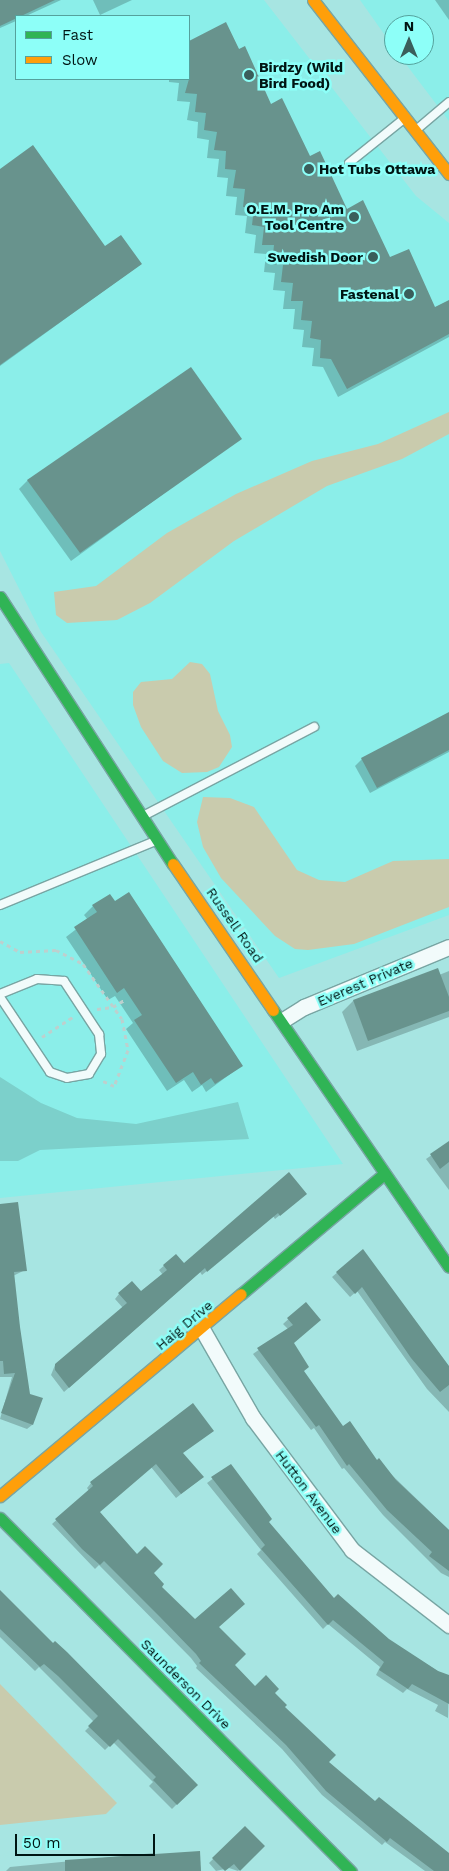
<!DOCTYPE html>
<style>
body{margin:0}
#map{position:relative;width:449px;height:1871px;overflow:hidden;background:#a7e5e2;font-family:"Work Sans",sans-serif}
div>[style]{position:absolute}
.built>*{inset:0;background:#8beee9}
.green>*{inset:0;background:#c9cbad}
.water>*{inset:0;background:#7cd0cb}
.shadow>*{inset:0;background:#0003}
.building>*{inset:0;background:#68938d}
.path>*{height:3px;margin-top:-1.5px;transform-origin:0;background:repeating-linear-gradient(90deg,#bdd0ce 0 4px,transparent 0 8px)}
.roads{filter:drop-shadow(1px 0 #78a5a3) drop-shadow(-1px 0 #78a5a3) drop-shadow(0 1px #78a5a3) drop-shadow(0 -1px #78a5a3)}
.lane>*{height:8px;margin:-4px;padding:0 4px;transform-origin:4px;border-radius:4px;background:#f2fbfb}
.street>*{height:15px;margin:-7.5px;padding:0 7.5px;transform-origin:7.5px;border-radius:7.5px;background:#f2fbfb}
.fast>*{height:11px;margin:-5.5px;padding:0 5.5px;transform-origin:5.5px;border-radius:5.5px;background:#30b455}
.slow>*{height:11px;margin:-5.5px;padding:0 5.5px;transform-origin:5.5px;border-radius:5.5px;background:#ff9f0a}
.dots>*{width:14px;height:14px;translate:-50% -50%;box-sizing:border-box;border:2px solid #8dfff8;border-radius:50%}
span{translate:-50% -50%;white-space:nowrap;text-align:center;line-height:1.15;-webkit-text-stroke:5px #8dfff8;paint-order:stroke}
.poi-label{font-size:14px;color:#001513;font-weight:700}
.left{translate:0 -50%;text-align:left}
.right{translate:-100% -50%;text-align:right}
.street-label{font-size:14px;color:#001513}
.legend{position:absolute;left:15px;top:15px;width:175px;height:65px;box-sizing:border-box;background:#8dfff8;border:1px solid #55a19c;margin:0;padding:6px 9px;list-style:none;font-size:15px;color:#001513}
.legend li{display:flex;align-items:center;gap:10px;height:25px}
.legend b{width:25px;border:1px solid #55a19c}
.north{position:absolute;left:384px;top:15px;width:50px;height:50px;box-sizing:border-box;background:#8dfff8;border:1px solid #55a19c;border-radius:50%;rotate:0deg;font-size:14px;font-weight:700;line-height:20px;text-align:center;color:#001513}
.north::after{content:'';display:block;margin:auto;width:18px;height:22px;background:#3a5e5b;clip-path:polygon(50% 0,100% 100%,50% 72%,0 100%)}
.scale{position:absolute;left:15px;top:1834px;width:140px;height:22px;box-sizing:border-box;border:2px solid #001513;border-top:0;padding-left:6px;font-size:15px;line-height:18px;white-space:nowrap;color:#001513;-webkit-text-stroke:4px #8dfff8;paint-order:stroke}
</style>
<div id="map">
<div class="built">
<i style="clip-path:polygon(evenodd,0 0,264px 0,416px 196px,449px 223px,449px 915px,279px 978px,41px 632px,0 551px,0 0,16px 16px,189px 16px,189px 79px,16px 79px,16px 16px)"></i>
<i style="clip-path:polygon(360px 0,449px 0,449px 121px,399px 55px,424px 55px,424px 25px,394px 25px,394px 48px)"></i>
<i style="clip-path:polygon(9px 663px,343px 1164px,0 1198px,0 664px)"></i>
</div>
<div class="green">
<i style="clip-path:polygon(449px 412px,449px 434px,402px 459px,327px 486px,234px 541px,150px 603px,117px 620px,67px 623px,56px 615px,54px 592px,96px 586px,167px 533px,236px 494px,312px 461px,378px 444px)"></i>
<i style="clip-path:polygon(190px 662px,202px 664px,210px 674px,218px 711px,230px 735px,232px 747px,219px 767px,207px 772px,182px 773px,163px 761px,141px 727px,133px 705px,133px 692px,141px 682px,172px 679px)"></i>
<i style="clip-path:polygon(203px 797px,230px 798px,254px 807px,297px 870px,319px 880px,345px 882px,393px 861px,449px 859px,449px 907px,354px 944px,308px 950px,295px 949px,275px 936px,221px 878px,203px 847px,197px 822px)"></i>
<i style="clip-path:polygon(0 1684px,117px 1803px,106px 1814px,0 1825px)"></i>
</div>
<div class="water">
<i style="clip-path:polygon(0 1077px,41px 1103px,77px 1118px,136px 1124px,238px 1102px,249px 1139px,40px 1150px,18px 1161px,0 1161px)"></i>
</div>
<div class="shadow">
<i style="clip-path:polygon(0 0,61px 0,26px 16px,16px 16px,16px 21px,0 28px)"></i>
<i style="clip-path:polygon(93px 0,132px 0,100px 15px)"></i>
<i style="clip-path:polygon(435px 0,449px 0,449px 20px)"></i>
<i style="clip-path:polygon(225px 24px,270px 106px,347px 210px,434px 308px,449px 301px,449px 337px,338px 397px,323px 367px,312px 366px,314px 348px,302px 347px,304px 330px,293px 329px,295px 309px,283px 309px,285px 291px,273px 290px,275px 273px,264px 272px,266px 254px,254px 253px,256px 235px,245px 233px,247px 216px,235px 215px,237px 197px,226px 196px,228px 178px,217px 177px,219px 159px,207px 158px,209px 140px,197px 138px,198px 122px,187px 120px,190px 102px,177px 101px,179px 83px,169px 82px,169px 79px,189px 79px,189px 42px)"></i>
<i style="clip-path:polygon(0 170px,104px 248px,141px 264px,0 366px)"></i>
<i style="clip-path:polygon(240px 438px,71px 561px,19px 489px,28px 480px)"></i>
<i style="clip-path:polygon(449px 714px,449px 752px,370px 793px,355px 766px,362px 759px)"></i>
<i style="clip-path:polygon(110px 896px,241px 1066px,206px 1092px,202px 1085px,192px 1092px,184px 1080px,167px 1091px,126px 1029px,133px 1023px,115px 996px,108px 1000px,66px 937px,88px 920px,84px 915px,93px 906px)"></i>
<i style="clip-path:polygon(437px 970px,439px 975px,449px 971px,449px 1017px,357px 1051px,342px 1012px,353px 1001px)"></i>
<i style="clip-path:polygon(449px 1143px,449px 1190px,426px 1159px)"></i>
<i style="clip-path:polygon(301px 1198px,275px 1219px,273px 1216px,202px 1275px,200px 1272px,64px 1392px,51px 1375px,55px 1365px,123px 1308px,115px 1299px,119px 1294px,141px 1293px,163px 1275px,159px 1270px,176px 1255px,183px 1264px)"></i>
<i style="clip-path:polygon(0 1205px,25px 1270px,13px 1276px,32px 1425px,27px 1429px,0 1419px,12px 1377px,0 1377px)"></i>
<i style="clip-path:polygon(362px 1251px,449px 1367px,449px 1412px,427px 1389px,357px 1291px,350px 1297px,332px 1277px)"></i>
<i style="clip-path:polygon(306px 1303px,293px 1343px,303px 1372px,343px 1428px,449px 1530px,449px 1577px,441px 1573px,383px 1515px,344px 1468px,342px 1469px,314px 1428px,311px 1430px,253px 1354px,288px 1329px,283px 1324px)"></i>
<i style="clip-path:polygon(193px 1404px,182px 1453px,198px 1481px,176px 1498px,151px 1467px,98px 1512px,152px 1573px,160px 1587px,195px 1621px,218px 1628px,233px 1665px,255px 1688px,273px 1693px,327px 1762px,375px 1802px,449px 1855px,449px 1871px,425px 1871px,385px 1842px,382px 1845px,322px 1795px,282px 1749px,196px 1668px,197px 1666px,191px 1658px,99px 1565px,95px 1569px,52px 1524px,89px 1491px,87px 1488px,91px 1483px)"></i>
<i style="clip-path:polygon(230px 1466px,267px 1522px,334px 1600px,388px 1640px,449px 1678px,448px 1718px,435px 1711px,438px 1705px,407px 1689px,403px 1693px,376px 1675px,380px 1667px,328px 1624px,323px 1629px,257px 1554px,261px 1550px,207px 1483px)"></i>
<i style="clip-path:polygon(0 1591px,196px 1785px,172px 1809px,149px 1786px,153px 1782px,113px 1742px,105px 1750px,85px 1731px,94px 1722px,39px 1667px,35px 1671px,0 1637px)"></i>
<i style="clip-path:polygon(245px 1828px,263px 1846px,238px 1871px,229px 1868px,216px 1871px,209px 1863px)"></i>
<i style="clip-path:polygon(154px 1853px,154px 1857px,200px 1871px,6px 1871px,10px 1867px)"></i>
</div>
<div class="building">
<i style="clip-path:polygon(0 0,55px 0,0 26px)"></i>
<i style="clip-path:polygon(226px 22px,239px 49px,245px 46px,271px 104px,282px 98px,310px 156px,320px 151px,347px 209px,363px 200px,390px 257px,409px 249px,435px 307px,449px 300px,449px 334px,347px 389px,331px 359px,320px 358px,321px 340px,310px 338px,312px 321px,301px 320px,303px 301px,291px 301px,293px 283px,281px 282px,283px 265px,272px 264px,274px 245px,262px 245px,264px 227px,252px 225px,254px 208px,243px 207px,245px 189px,233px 188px,236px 170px,225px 169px,226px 151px,214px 150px,217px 132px,204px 130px,206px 113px,195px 112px,197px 94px,185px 93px,189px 79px,189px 41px)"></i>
<i style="clip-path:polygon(33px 145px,105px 246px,121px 235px,142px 264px,0 365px,0 169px)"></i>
<i style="clip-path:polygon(191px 367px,242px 439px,80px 553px,27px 480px)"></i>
<i style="clip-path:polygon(449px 712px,449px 750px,377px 788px,361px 758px)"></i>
<i style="clip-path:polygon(129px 892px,243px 1066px,215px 1084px,211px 1078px,201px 1085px,193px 1072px,176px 1083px,134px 1020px,142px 1015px,124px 988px,117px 993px,74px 927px,97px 912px,92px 905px,110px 894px,115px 901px)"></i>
<i style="clip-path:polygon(438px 968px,449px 997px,449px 1011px,368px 1041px,353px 1000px)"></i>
<i style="clip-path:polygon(449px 1141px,449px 1162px,440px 1169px,430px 1154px)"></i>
<i style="clip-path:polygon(289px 1172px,307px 1194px,280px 1216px,278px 1213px,207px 1272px,205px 1268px,69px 1388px,55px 1370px,55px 1364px,127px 1303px,118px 1293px,132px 1281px,141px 1291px,167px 1270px,163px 1265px,176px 1254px,184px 1263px)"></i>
<i style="clip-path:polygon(18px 1202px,27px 1271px,14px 1272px,20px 1327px,30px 1394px,43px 1398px,33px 1425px,1px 1413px,15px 1373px,4px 1374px,3px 1361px,0 1361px,0 1204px)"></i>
<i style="clip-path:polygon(363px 1249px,449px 1366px,449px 1385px,440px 1392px,411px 1358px,362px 1287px,355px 1294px,336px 1272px)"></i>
<i style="clip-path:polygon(306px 1302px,321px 1320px,294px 1343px,309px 1367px,304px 1371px,343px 1426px,350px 1421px,377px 1460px,379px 1458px,396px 1480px,449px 1530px,449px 1571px,429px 1556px,432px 1552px,387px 1510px,349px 1464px,347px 1466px,319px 1425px,316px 1427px,257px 1348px,293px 1325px,287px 1318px)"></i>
<i style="clip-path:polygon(193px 1403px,214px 1431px,183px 1453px,204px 1477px,181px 1494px,156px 1464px,100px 1512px,137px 1554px,145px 1546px,163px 1564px,154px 1573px,164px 1584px,162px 1587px,195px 1619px,231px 1588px,245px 1604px,219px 1627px,246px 1654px,235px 1665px,255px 1686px,266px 1675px,279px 1689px,275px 1693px,287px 1705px,285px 1707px,336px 1755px,329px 1762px,375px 1801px,379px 1797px,449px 1853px,449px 1871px,434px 1871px,390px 1838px,387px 1842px,326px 1791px,286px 1745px,199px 1663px,201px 1661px,196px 1654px,160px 1617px,104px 1561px,100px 1565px,82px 1549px,55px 1519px,93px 1486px,90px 1482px)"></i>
<i style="clip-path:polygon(231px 1464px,272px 1519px,269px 1522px,334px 1598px,338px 1594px,389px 1639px,438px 1671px,449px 1675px,449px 1704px,412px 1684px,408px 1689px,379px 1670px,384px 1662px,333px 1620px,328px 1625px,261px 1549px,265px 1545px,211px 1477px)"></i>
<i style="clip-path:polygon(0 1590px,53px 1643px,55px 1641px,67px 1652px,198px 1785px,177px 1805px,153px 1780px,156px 1777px,118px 1739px,110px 1747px,88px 1726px,98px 1716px,58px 1676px,44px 1664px,40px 1667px,0 1629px)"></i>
<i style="clip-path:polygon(245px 1826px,265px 1846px,240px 1871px,234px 1864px,225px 1871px,212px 1858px)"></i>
<i style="clip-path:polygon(200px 1851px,201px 1871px,65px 1871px,65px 1860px)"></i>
</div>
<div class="path">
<i style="left:0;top:941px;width:23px;rotate:29deg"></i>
<i style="left:20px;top:952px;width:36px;rotate:-3deg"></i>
<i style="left:56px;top:950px;width:30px;rotate:27deg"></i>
<i style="left:83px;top:964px;width:67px;rotate:54.7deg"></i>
<i style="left:122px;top:1019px;width:32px;rotate:79deg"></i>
<i style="left:128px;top:1050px;width:39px;rotate:111deg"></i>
<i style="left:114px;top:1086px;width:14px;rotate:-155deg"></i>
<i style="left:97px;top:1009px;width:16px;rotate:-7deg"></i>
<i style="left:113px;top:1007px;width:13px;rotate:-32deg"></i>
<i style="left:42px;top:1037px;width:37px;rotate:-33deg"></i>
</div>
<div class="roads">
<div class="lane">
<i style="left:416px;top:130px;width:43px;rotate:-40.3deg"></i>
<i style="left:349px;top:163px;width:70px;rotate:-38.7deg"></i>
<i style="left:143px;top:816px;width:193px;rotate:-27.5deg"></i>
<i style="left:0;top:905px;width:168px;rotate:-22.4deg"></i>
<i style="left:0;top:994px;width:40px;rotate:-22deg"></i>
<i style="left:37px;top:979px;width:27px;rotate:4deg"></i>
<i style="left:64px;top:981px;width:64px;rotate:56.6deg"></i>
<i style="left:99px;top:1034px;width:20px;rotate:84deg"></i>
<i style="left:101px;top:1054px;width:23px;rotate:121deg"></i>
<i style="left:89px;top:1074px;width:22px;rotate:170deg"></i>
<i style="left:67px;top:1078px;width:18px;rotate:-161deg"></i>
<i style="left:50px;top:1072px;width:90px;rotate:-123.7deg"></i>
</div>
<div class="street">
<i style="left:283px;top:1020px;width:25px;rotate:-32deg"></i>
<i style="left:304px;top:1007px;width:157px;rotate:-22.5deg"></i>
<i style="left:202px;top:1329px;width:103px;rotate:60.2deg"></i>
<i style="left:253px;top:1418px;width:165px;rotate:53.1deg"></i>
<i style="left:352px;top:1550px;width:123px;rotate:37.7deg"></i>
</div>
<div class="fast">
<i style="left:0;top:597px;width:318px;rotate:57.1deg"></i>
<i style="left:273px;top:1010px;width:311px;rotate:55.6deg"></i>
<i style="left:241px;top:1294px;width:187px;rotate:-40deg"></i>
<i style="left:0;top:1518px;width:498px;rotate:45.2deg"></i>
</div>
<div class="slow">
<i style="left:313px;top:0;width:221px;rotate:52deg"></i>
<i style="left:173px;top:864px;width:177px;rotate:55.6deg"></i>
<i style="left:0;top:1496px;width:314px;rotate:-40deg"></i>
</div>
</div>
<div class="dots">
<i style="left:249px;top:75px;background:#3a5e5b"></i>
<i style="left:309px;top:169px;background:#3a5e5b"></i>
<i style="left:354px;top:217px;background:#3a5e5b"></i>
<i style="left:373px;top:257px;background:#3a5e5b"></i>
<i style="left:409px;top:294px;background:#3a5e5b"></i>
</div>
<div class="poi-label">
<span class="left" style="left:259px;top:75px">Birdzy (Wild<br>Bird Food)</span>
<span class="left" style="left:319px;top:169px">Hot Tubs Ottawa</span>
<span class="right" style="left:344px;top:217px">O.E.M. Pro Am<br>Tool Centre</span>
<span class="right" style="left:363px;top:257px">Swedish Door</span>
<span class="right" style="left:399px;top:294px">Fastenal</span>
</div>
<div class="street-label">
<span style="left:235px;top:925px;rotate:55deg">Russell Road</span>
<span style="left:365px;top:982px;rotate:-23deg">Everest Private</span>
<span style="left:184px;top:1325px;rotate:-40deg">Haig Drive</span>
<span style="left:309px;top:1492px;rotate:53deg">Hutton Avenue</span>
<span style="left:186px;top:1684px;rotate:45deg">Saunderson Drive</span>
</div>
<ul class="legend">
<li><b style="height:6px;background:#30b455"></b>Fast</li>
<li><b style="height:6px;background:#ff9f0a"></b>Slow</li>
</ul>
<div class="north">N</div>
<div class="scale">50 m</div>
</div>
